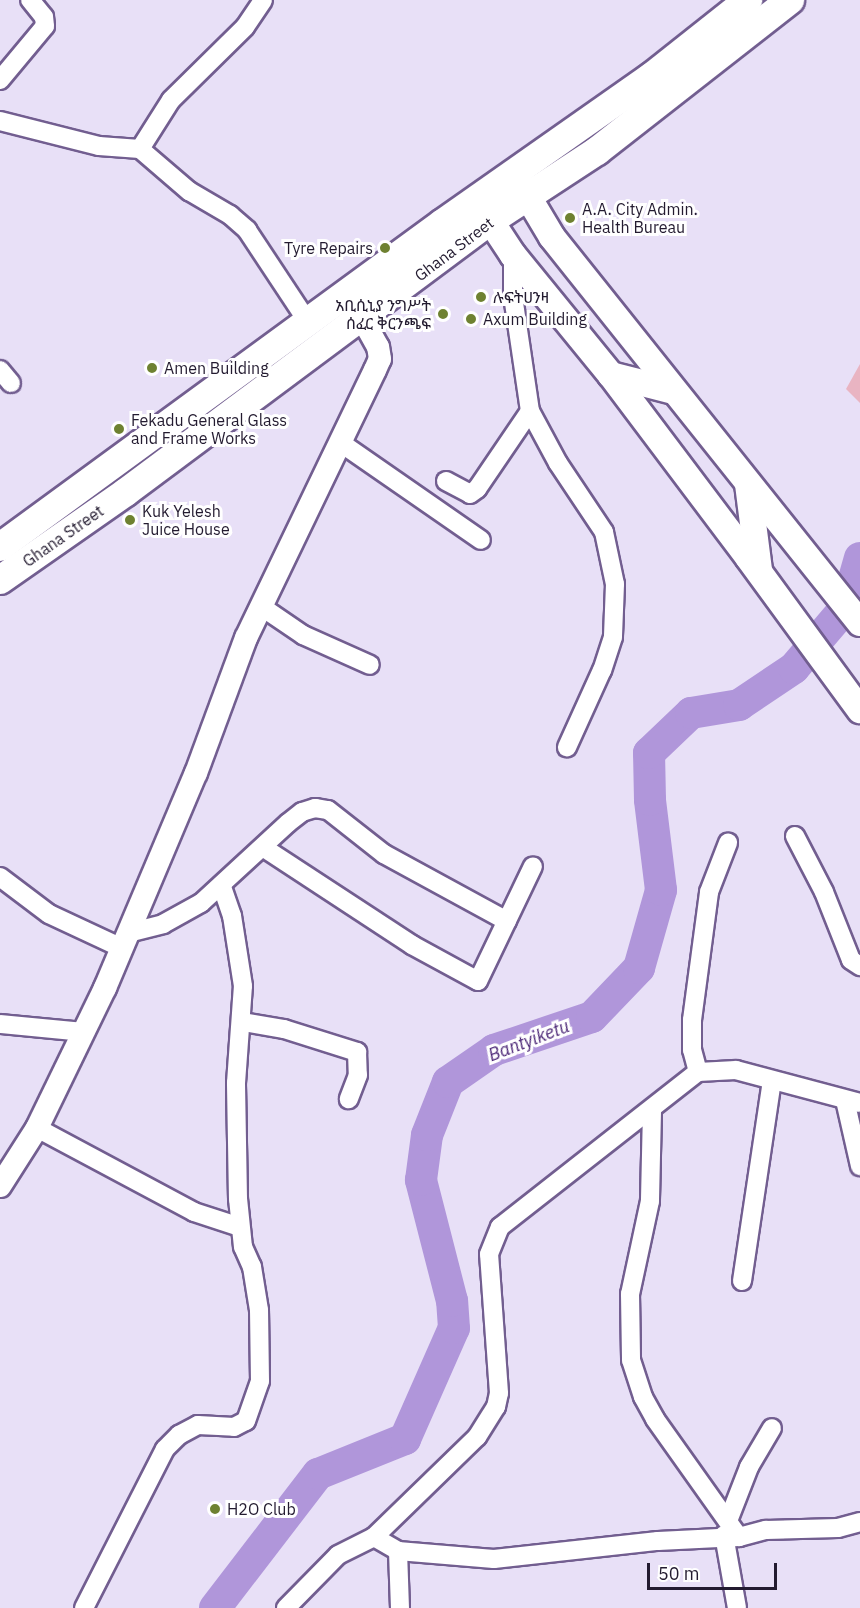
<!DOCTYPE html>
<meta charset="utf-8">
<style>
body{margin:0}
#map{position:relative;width:860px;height:1608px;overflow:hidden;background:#e8e0f7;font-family:"IBM Plex Sans","Noto Sans Ethiopic",sans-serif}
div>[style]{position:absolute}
.green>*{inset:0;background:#e9b4c2}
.river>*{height:32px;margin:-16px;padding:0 16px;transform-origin:16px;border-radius:16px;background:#b096da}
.roads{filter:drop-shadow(2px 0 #725e90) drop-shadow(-2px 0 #725e90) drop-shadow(0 2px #725e90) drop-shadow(0 -2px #725e90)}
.minor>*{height:18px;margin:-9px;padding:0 9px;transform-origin:9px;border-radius:9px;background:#fff}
.tertiary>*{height:22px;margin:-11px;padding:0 11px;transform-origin:11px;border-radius:11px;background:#fff}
.secondary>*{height:26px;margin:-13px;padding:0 13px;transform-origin:13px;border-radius:13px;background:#fff}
.primary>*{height:28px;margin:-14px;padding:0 14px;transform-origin:14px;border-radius:14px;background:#fff}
.dots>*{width:16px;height:16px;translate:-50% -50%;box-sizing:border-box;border:3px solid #fff;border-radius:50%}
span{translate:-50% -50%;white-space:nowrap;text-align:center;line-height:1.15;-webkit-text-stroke:6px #fff;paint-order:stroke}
.poi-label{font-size:16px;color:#231b30}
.left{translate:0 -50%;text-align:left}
.right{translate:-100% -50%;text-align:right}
.street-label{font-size:16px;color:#231b30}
.water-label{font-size:18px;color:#4b2676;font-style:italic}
.scale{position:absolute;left:647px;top:1563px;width:130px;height:27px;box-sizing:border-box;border:3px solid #231b30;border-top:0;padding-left:8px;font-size:18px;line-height:21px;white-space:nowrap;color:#231b30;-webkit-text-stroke:4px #fff;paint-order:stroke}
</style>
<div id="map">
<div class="green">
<i style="clip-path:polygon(860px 364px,860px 403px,846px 389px)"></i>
</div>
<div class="river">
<i style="left:215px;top:1608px;width:169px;rotate:-52.5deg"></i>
<i style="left:318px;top:1474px;width:94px;rotate:-21.9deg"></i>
<i style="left:405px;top:1439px;width:121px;rotate:-66.2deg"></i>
<i style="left:454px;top:1328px;width:27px;rotate:-94deg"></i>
<i style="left:452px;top:1301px;width:125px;rotate:-104.4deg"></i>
<i style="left:421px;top:1180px;width:45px;rotate:-82.4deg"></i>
<i style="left:427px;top:1135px;width:57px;rotate:-68.4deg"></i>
<i style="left:448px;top:1082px;width:56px;rotate:-34.8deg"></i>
<i style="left:494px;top:1050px;width:103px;rotate:-18.6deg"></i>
<i style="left:592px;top:1017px;width:68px;rotate:-46.2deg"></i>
<i style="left:639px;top:968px;width:81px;rotate:-74.2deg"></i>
<i style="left:661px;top:890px;width:91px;rotate:-97deg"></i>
<i style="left:650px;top:800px;width:47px;rotate:-91.2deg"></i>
<i style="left:649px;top:753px;width:58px;rotate:-43.6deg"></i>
<i style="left:691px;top:713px;width:49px;rotate:-9.5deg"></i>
<i style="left:739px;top:705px;width:66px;rotate:-33.9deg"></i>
<i style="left:794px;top:668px;width:80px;rotate:-49.6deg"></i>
<i style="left:846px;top:607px;width:51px;rotate:-74.1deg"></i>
</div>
<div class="roads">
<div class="minor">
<i style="left:0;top:80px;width:70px;rotate:-50.2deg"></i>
<i style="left:45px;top:26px;width:9px;rotate:-96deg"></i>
<i style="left:44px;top:17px;width:22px;rotate:-129deg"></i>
<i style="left:0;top:121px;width:102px;rotate:14.2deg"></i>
<i style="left:99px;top:146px;width:41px;rotate:4.2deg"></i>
<i style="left:140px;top:149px;width:65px;rotate:40.6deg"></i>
<i style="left:189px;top:191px;width:48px;rotate:30.3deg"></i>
<i style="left:230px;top:215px;width:23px;rotate:41deg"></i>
<i style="left:247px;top:230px;width:110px;rotate:56.5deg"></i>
<i style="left:140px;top:149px;width:58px;rotate:-57.7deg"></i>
<i style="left:171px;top:100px;width:104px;rotate:-44.6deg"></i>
<i style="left:245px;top:27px;width:32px;rotate:-56deg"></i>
<i style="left:513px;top:255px;width:41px;rotate:90deg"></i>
<i style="left:513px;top:296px;width:116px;rotate:81.6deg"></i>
<i style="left:530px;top:411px;width:59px;rotate:61.7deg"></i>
<i style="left:558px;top:463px;width:83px;rotate:56.3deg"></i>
<i style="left:604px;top:532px;width:53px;rotate:78.1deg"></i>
<i style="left:615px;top:584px;width:53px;rotate:92.2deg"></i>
<i style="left:613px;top:637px;width:35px;rotate:108deg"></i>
<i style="left:602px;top:670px;width:85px;rotate:114.4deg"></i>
<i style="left:0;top:370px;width:17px;rotate:50deg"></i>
<i style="left:341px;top:443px;width:170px;rotate:34.7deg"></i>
<i style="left:446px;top:481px;width:27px;rotate:28deg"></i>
<i style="left:470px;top:494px;width:9px;rotate:-36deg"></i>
<i style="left:477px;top:489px;width:94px;rotate:-55.8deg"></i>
<i style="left:262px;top:607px;width:50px;rotate:34.3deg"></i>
<i style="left:303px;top:635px;width:73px;rotate:24.1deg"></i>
<i style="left:795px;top:836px;width:63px;rotate:62.6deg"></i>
<i style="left:824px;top:892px;width:73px;rotate:68.3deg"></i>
<i style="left:851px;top:960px;width:11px;rotate:34deg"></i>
<i style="left:264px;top:848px;width:177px;rotate:33.2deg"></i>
<i style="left:412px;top:945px;width:75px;rotate:28.6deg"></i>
<i style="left:478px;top:981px;width:127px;rotate:-64.4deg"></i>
<i style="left:0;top:877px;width:61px;rotate:37.1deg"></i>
<i style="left:49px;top:914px;width:81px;rotate:25deg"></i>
<i style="left:128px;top:933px;width:36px;rotate:-14deg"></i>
<i style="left:163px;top:924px;width:43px;rotate:-28.9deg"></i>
<i style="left:201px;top:903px;width:118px;rotate:-42.6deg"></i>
<i style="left:288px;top:823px;width:18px;rotate:-38deg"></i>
<i style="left:302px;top:812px;width:14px;rotate:-17deg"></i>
<i style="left:315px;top:808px;width:13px;rotate:9deg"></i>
<i style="left:328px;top:810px;width:71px;rotate:38.2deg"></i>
<i style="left:384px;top:854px;width:140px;rotate:28.6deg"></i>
<i style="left:243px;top:1022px;width:42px;rotate:9.7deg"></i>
<i style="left:284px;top:1029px;width:77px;rotate:17.5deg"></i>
<i style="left:357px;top:1052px;width:23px;rotate:88deg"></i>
<i style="left:358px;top:1075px;width:26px;rotate:111deg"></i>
<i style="left:0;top:1024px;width:83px;rotate:5.5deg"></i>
<i style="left:698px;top:1072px;width:23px;rotate:-105deg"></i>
<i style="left:692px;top:1050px;width:30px;rotate:-90deg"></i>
<i style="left:692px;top:1020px;width:129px;rotate:-82.4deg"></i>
<i style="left:709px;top:892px;width:53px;rotate:-68.8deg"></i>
<i style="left:845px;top:1100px;width:68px;rotate:77.2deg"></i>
<i style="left:652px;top:1111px;width:90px;rotate:91.3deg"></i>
<i style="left:650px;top:1201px;width:95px;rotate:102.1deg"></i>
<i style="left:630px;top:1294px;width:66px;rotate:89.1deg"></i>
<i style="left:631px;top:1360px;width:39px;rotate:72deg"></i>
<i style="left:643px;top:1397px;width:25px;rotate:61deg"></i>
<i style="left:655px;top:1419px;width:145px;rotate:54.6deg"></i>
<i style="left:37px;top:1128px;width:178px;rotate:28.1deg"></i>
<i style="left:194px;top:1212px;width:48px;rotate:18.1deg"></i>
<i style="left:742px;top:1281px;width:203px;rotate:-81.5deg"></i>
<i style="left:728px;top:1521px;width:58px;rotate:-68.7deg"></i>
<i style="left:749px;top:1467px;width:45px;rotate:-59.5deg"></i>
<i style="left:724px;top:1535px;width:74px;rotate:79.9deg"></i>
<i style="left:374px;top:1537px;width:144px;rotate:-44.2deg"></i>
<i style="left:477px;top:1437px;width:36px;rotate:-58deg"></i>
<i style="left:496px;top:1407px;width:14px;rotate:-78deg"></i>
<i style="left:499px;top:1393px;width:139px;rotate:-94.1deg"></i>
<i style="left:489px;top:1254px;width:29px;rotate:-68deg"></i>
<i style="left:500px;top:1227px;width:251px;rotate:-38.1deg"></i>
<i style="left:698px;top:1072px;width:38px;rotate:-3deg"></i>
<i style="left:736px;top:1070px;width:128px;rotate:14.9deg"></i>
<i style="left:398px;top:1551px;width:57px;rotate:88deg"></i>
<i style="left:84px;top:1608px;width:178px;rotate:-63deg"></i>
<i style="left:165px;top:1449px;width:20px;rotate:-45deg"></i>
<i style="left:179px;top:1435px;width:21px;rotate:-28deg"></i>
<i style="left:198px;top:1425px;width:36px;rotate:3deg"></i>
<i style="left:234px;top:1427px;width:13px;rotate:-27deg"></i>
<i style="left:246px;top:1421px;width:42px;rotate:-70.7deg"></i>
<i style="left:260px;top:1381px;width:71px;rotate:-90.8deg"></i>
<i style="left:259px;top:1310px;width:44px;rotate:-99.2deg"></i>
<i style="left:252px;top:1267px;width:22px;rotate:-114deg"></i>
<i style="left:243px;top:1247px;width:48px;rotate:-95.9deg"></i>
<i style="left:238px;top:1199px;width:116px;rotate:-91deg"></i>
<i style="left:236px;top:1083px;width:97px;rotate:-85.9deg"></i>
<i style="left:243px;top:986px;width:71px;rotate:-98.9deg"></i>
<i style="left:232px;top:916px;width:31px;rotate:-109deg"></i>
<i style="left:286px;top:1608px;width:74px;rotate:-45.5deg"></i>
<i style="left:338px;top:1555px;width:40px;rotate:-26.6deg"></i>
<i style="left:374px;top:1537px;width:28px;rotate:30deg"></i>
<i style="left:398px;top:1551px;width:96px;rotate:4.8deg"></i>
<i style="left:494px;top:1559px;width:165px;rotate:-6.3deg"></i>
<i style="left:658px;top:1541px;width:81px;rotate:-2.8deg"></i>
<i style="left:739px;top:1537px;width:28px;rotate:-15deg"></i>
<i style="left:766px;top:1530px;width:72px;rotate:-1.6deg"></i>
<i style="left:838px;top:1528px;width:23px;rotate:-15deg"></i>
</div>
<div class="tertiary">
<i style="left:0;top:1186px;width:69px;rotate:-57.5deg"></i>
<i style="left:37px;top:1128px;width:156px;rotate:-64.1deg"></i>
<i style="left:105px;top:988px;width:233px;rotate:-67.1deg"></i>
<i style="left:196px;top:773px;width:144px;rotate:-69.7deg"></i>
<i style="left:246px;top:638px;width:297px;rotate:-64.3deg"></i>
<i style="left:375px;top:370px;width:12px;rotate:-66deg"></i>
<i style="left:380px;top:359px;width:12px;rotate:-99deg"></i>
<i style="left:378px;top:347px;width:33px;rotate:-119deg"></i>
</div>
<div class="secondary">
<i style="left:518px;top:180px;width:66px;rotate:59.2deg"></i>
<i style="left:552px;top:237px;width:494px;rotate:51.4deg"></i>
<i style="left:480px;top:205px;width:60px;rotate:56.6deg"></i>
<i style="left:513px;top:255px;width:155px;rotate:50.8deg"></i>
<i style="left:611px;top:375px;width:228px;rotate:53deg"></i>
<i style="left:748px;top:557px;width:190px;rotate:53.8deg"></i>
<i style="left:611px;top:375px;width:65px;rotate:14.3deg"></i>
<i style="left:748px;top:484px;width:87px;rotate:82.7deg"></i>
</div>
<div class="primary">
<i style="left:0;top:547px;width:549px;rotate:-36.18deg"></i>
<i style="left:443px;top:223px;width:254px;rotate:-35.1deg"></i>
<i style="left:651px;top:77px;width:124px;rotate:-38.4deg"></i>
<i style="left:0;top:580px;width:154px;rotate:-34.9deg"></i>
<i style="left:126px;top:492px;width:454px;rotate:-36.7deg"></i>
<i style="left:490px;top:221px;width:128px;rotate:-33.2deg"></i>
<i style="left:597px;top:151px;width:245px;rotate:-38deg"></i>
</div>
</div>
<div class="dots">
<i style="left:570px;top:218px;background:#6e8131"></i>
<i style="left:385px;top:248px;background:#6e8131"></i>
<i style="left:481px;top:297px;background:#6e8131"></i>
<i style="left:443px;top:314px;background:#6e8131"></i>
<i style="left:471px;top:319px;background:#6e8131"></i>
<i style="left:152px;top:368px;background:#6e8131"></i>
<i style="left:119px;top:429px;background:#6e8131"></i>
<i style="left:130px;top:520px;background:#6e8131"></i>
<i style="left:215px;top:1509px;background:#6e8131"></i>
</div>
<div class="poi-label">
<span class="left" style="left:582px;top:218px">A.A. City Admin.<br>Health Bureau</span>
<span class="right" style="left:373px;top:248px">Tyre Repairs</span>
<span class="left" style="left:493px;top:297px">ሉፍትሀንዛ</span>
<span class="right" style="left:431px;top:314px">አቢሲኒያ ንግሥት<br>ሰፈር ቅርንጫፍ</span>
<span class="left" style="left:483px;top:319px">Axum Building</span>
<span class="left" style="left:164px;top:368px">Amen Building</span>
<span class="left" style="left:131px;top:429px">Fekadu General Glass<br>and Frame Works</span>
<span class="left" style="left:142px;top:520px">Kuk Yelesh<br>Juice House</span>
<span class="left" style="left:227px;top:1509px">H2O Club</span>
</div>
<div class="street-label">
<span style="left:454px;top:249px;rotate:-37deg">Ghana Street</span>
<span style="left:63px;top:536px;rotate:-35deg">Ghana Street</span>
</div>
<div class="water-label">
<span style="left:529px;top:1041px;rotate:-21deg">Bantyiketu</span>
</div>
<div class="scale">50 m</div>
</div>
